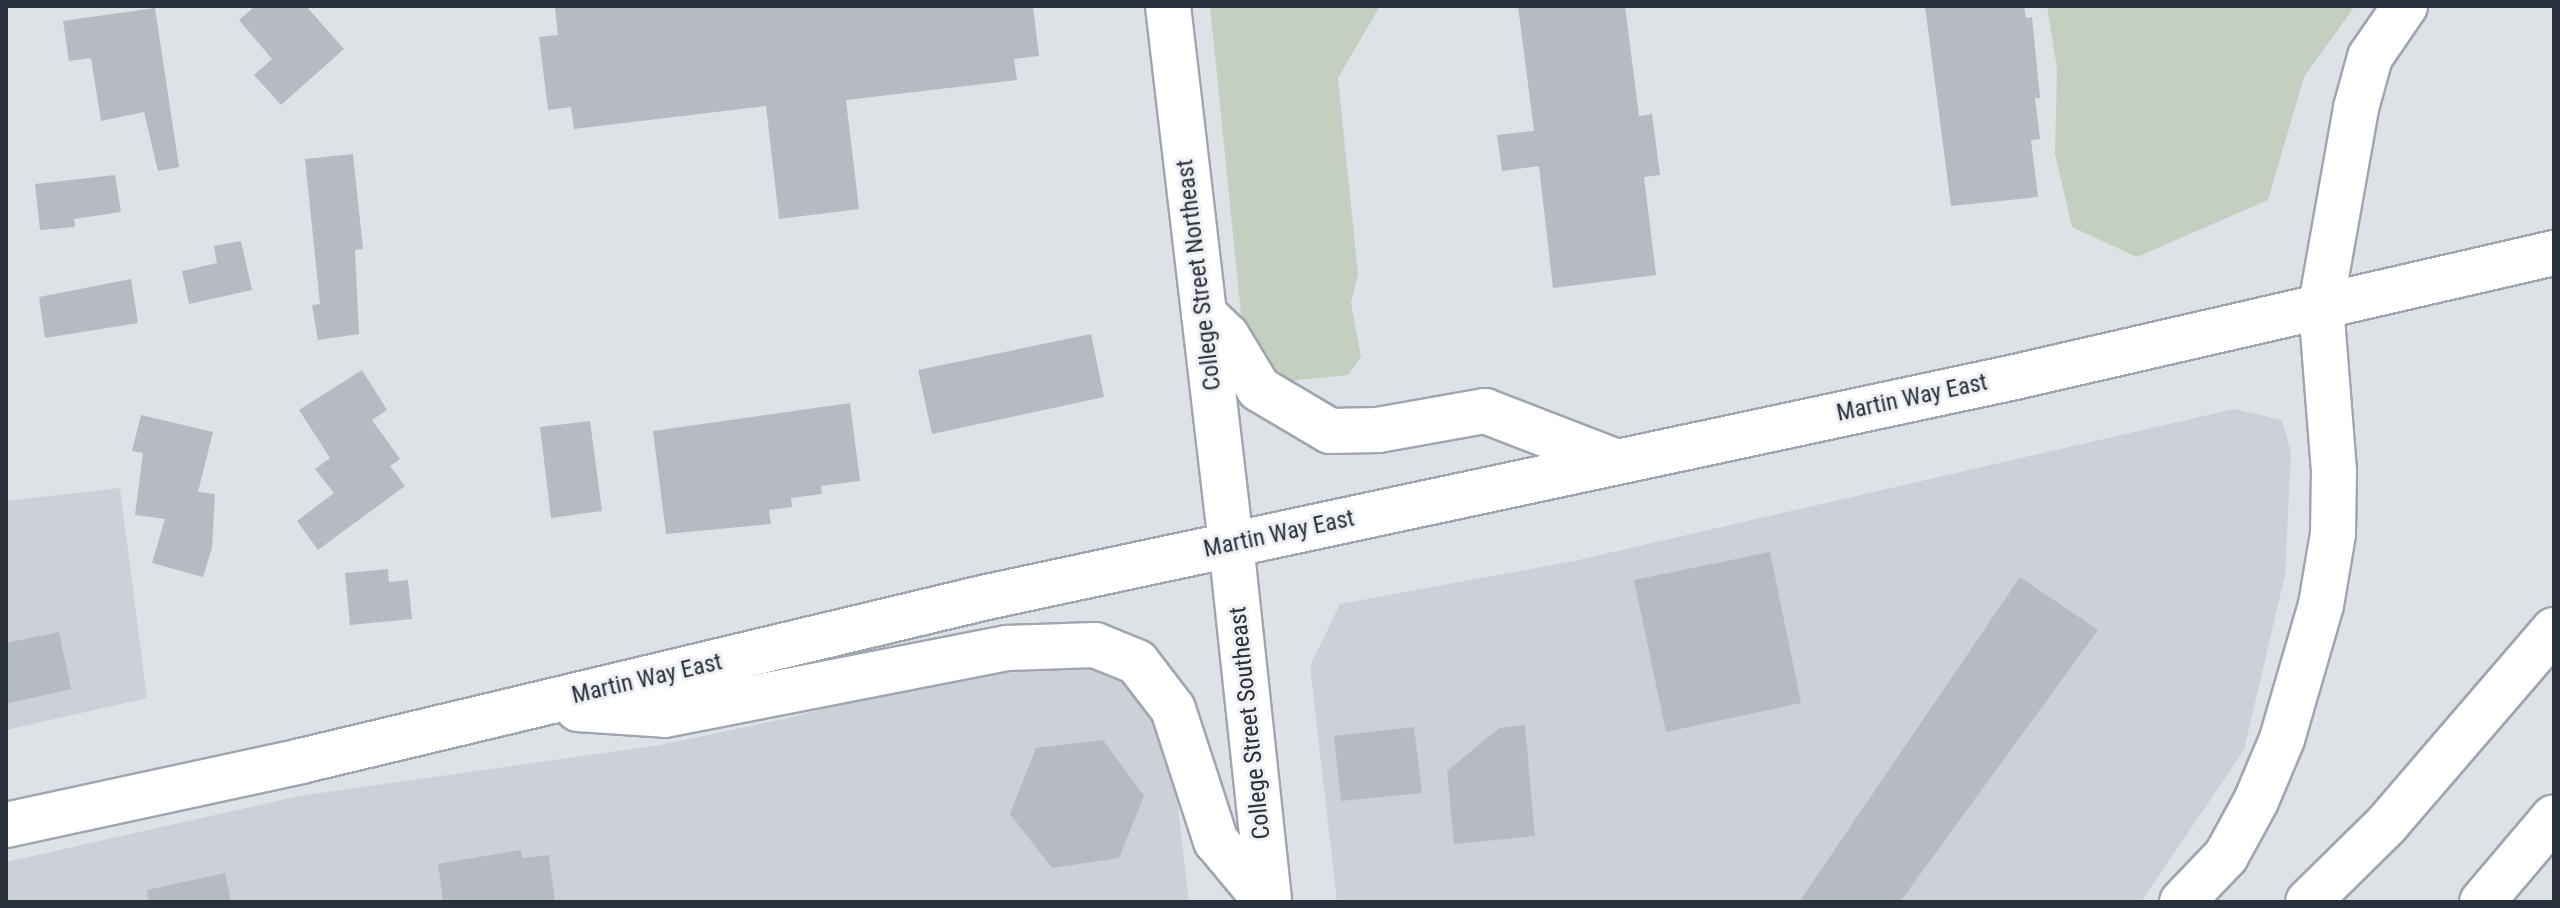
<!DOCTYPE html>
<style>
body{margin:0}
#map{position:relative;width:2560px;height:908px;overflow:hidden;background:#dee2e6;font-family:"Roboto Condensed",sans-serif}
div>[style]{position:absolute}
.built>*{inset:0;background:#cdd1d7}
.green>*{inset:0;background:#c4cfc0}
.building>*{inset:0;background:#b6bbc2}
.roads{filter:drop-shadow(2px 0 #9fa6b0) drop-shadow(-2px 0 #9fa6b0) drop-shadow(0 2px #9fa6b0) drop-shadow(0 -2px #9fa6b0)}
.secondary>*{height:44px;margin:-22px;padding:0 22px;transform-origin:22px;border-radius:22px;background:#fff}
.primary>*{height:44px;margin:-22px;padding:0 22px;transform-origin:22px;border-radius:22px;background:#fff}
.highway>*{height:44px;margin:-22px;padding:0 22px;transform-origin:22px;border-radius:22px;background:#fff}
span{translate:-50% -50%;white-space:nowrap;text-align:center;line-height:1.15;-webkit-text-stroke:6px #eef0f4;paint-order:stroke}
.street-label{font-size:24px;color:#29303b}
.frame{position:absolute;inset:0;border:8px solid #29303b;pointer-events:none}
</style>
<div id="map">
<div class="built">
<i style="clip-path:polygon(2234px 409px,2282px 420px,2291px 453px,2285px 575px,2244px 750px,2141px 902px,1337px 902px,1310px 666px,1340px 604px,1574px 561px)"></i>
<i style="clip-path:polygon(120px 488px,147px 698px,6px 730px,6px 501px)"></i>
<i style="clip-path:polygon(1043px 651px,1091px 659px,1147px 700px,1174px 772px,1189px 902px,6px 902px,6px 862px,299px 796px,660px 745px,784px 719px)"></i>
</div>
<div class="green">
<i style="clip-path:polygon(1210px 6px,1380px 6px,1338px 78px,1358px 274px,1351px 303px,1361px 357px,1348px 375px,1280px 382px,1243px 334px)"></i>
<i style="clip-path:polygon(2047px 6px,2355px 6px,2304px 77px,2268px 200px,2137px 257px,2072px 227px,2055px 154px,2057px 69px)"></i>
</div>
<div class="building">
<i style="clip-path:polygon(255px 6px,306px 6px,344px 49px,281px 105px,254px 75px,272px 59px,239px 20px)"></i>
<i style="clip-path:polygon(571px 6px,1033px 6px,1039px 56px,1014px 59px,1017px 80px,846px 100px,859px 209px,779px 219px,766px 106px,574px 129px,571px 107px,548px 110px,539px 37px,558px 35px,555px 8px)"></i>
<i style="clip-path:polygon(1518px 6px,1625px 6px,1639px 116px,1652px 114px,1660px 175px,1644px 177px,1656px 275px,1553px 288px,1539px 166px,1502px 171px,1497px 135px,1534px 131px)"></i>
<i style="clip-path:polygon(1925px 6px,2024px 6px,2026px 18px,2032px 17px,2040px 98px,2035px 98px,2040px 139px,2031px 140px,2038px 197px,1951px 206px)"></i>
<i style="clip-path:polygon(155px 8px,179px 167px,158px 171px,144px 112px,101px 121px,91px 58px,69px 61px,63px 21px)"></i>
<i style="clip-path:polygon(353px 154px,363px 249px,355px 250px,359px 334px,318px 340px,312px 305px,320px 304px,305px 159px)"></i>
<i style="clip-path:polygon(115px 175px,121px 212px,74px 219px,75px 227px,40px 230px,35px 184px)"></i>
<i style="clip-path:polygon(241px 241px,252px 290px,189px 304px,182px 271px,217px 263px,214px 246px)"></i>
<i style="clip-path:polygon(131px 279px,138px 323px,45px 338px,39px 297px)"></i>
<i style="clip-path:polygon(1091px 334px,1104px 397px,932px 434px,918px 370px)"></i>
<i style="clip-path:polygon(362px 370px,387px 410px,372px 420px,400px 459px,390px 466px,405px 486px,318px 550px,297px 521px,334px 493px,315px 469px,330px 458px,299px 410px)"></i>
<i style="clip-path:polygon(850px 403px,860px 481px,821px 486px,822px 494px,791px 498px,792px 507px,769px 510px,771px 524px,666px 534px,653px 431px)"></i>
<i style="clip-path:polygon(141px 415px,213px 432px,198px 492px,215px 494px,212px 548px,203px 577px,152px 563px,165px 519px,135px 515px,143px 453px,132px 451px)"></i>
<i style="clip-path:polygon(590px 421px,602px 511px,551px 518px,540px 427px)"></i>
<i style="clip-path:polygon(1770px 552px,1801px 703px,1666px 732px,1634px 580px)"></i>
<i style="clip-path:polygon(388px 569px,389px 582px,408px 580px,412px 619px,350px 625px,345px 573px)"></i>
<i style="clip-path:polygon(2020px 577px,2098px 630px,1900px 902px,1799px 902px)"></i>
<i style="clip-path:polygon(59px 632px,71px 689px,6px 704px,6px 643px)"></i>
<i style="clip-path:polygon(1525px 725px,1535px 836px,1454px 844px,1447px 771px,1499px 728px)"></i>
<i style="clip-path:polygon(1414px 727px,1422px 793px,1341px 801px,1334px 736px)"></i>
<i style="clip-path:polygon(1103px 740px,1144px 796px,1119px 858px,1052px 868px,1010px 814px,1036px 748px)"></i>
<i style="clip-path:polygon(521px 850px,522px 858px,549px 855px,555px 902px,443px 902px,438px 864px)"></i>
<i style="clip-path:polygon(225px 873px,231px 902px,148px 902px,147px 890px)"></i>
</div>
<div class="roads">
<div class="secondary">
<i style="left:1168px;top:6px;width:542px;rotate:83.32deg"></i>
</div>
<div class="primary">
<i style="left:1204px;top:314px;width:32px;rotate:44deg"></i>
<i style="left:1227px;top:336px;width:62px;rotate:58.9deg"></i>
<i style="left:1259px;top:389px;width:82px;rotate:30.6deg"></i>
<i style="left:1330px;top:431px;width:48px;rotate:-1.2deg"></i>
<i style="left:1378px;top:430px;width:109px;rotate:-10.1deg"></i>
<i style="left:1485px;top:411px;width:136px;rotate:21.1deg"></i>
<i style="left:1231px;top:544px;width:360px;rotate:83.9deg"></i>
<i style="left:578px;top:709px;width:87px;rotate:3.9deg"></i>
<i style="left:665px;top:715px;width:349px;rotate:-11.1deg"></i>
<i style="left:1007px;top:648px;width:88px;rotate:-2deg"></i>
<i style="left:1095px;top:645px;width:45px;rotate:22deg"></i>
<i style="left:1137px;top:662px;width:59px;rotate:52.5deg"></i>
<i style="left:1173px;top:709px;width:139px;rotate:72deg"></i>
<i style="left:1216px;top:841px;width:80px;rotate:50.1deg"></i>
<i style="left:6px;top:825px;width:302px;rotate:-12.2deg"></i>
<i style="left:301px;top:761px;width:705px;rotate:-13.45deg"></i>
<i style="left:987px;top:597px;width:1051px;rotate:-12.08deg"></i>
<i style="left:2015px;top:377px;width:553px;rotate:-12.96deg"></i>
</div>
<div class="highway">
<i style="left:2182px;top:902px;width:64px;rotate:-46.3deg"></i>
<i style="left:2226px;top:856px;width:63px;rotate:-61.4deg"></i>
<i style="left:2256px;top:801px;width:67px;rotate:-67.2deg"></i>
<i style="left:2282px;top:739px;width:140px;rotate:-73.8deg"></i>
<i style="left:2321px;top:605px;width:72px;rotate:-80.4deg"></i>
<i style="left:2333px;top:534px;width:63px;rotate:-89.1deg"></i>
<i style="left:2334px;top:471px;width:167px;rotate:-94.5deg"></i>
<i style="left:2321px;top:305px;width:200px;rotate:-79.9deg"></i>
<i style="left:2356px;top:108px;width:53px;rotate:-74.6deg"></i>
<i style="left:2370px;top:57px;width:62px;rotate:-55.5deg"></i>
<i style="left:2308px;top:902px;width:111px;rotate:-44.6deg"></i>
<i style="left:2387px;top:824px;width:256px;rotate:-49.3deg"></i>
<i style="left:2482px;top:902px;width:111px;rotate:-49.7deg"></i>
</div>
</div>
<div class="street-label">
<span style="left:1199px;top:275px;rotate:-97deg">College Street Northeast</span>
<span style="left:1912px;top:398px;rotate:-12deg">Martin Way East</span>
<span style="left:1279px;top:534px;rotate:-12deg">Martin Way East</span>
<span style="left:647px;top:679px;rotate:-13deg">Martin Way East</span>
<span style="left:1250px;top:723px;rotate:-96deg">College Street Southeast</span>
</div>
<div class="frame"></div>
</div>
